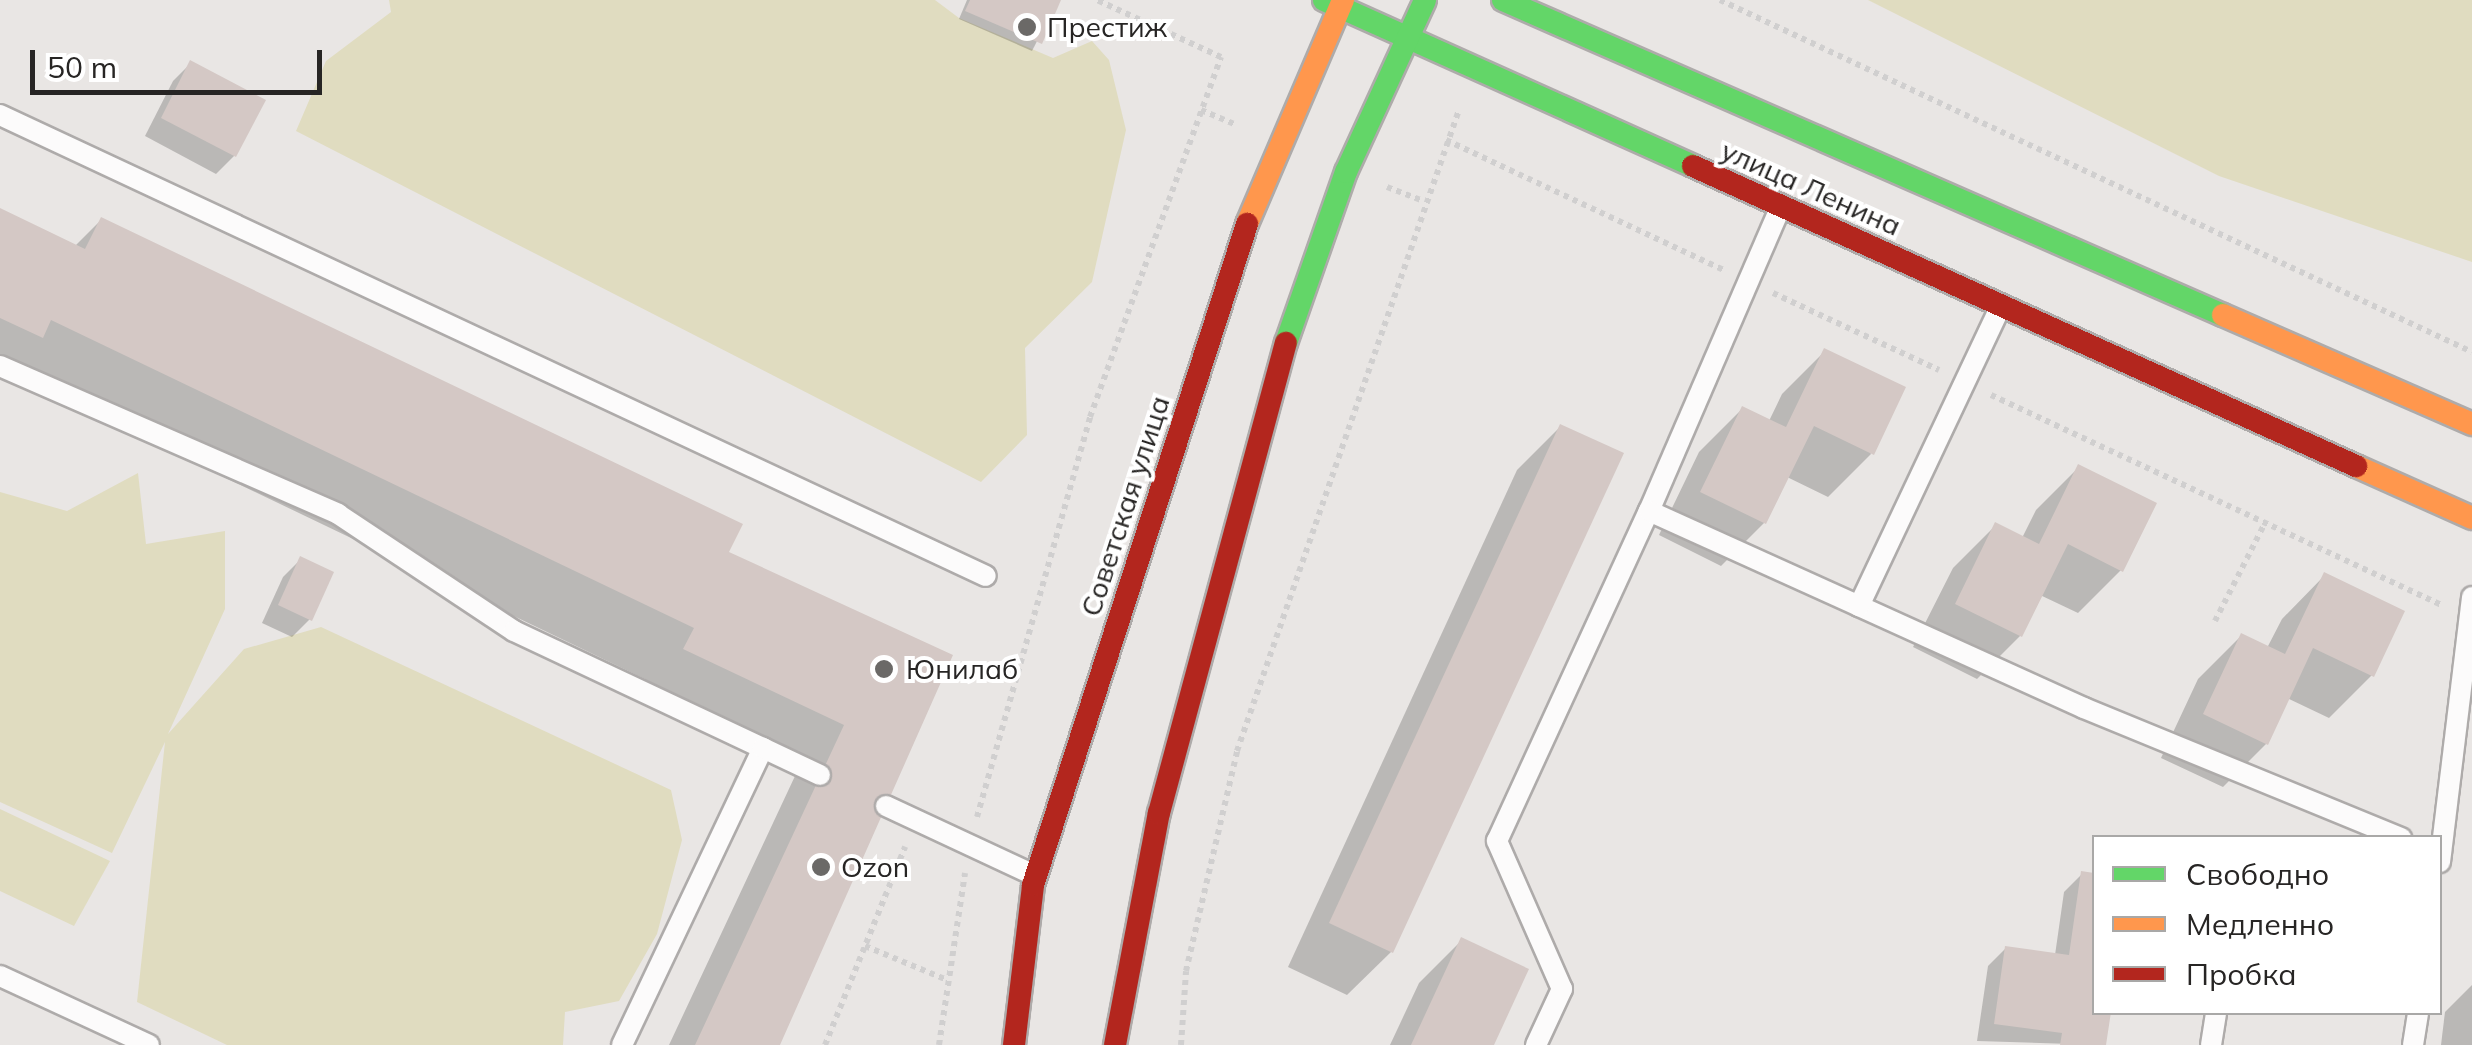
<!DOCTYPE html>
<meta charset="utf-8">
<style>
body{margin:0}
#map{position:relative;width:2472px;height:1045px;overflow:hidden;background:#e9e6e4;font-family:Mulish,sans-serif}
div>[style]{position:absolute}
.green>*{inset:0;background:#e0dcc0}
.shadow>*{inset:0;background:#0003}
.building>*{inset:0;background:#d4c8c5}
.path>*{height:6px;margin-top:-3px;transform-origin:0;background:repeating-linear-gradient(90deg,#d0cfcf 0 5px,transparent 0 10px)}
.roads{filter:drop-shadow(2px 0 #aeabaa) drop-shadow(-2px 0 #aeabaa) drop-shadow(0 2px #aeabaa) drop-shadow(0 -2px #aeabaa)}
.lane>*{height:20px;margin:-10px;padding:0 10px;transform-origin:10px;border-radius:10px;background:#fcfbfb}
.fast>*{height:22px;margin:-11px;padding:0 11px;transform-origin:11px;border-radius:11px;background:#63d668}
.slow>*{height:22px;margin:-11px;padding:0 11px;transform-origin:11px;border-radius:11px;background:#ff974d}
.jam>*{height:22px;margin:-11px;padding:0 11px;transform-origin:11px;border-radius:11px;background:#b3261e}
.dots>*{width:28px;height:28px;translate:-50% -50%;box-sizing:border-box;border:5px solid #fff;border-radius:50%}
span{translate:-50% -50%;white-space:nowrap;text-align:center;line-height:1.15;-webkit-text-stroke:8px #fff;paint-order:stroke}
.poi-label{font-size:28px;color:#272524}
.left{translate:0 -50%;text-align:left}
.street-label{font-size:28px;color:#272524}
.legend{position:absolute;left:2092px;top:835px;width:350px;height:180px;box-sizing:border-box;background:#fff;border:2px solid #a9a8a7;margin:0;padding:12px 18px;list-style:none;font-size:30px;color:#272524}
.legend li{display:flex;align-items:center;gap:20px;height:50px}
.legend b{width:50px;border:2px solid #a9a8a7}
.scale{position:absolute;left:30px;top:50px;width:292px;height:45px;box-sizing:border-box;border:5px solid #272524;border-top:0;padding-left:12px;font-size:30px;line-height:35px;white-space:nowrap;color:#272524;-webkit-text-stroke:8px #fff;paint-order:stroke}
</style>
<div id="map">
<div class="green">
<i style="clip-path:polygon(389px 0,935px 0,959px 18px,1053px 58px,1092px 41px,1109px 60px,1126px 130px,1092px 282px,1025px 348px,1027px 435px,981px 482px,296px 131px,326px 61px,391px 12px)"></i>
<i style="clip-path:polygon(1868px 0,2472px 0,2472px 262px,2219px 176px)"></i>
<i style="clip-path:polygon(138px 473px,146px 544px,225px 531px,225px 609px,168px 734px,244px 649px,321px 627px,671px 790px,682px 840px,657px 934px,619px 1001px,565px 1012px,563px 1045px,227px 1045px,137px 1002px,165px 742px,112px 853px,0 802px,0 492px,67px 511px)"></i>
<i style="clip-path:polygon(0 809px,110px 861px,74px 926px,0 891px)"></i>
</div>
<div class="shadow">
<i style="clip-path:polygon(967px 0,1058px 0,1032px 51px,959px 19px)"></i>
<i style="clip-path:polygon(191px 63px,262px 101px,234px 156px,216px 174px,145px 136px,173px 81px)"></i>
<i style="clip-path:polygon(0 211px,75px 246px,101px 220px,726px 554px,950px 657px,777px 1045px,669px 1045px,795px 776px,634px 700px,645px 679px,5px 372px,0 377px)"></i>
<i style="clip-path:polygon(1825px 351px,1871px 454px,1828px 497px,1787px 477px,1764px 523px,1721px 566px,1659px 535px,1699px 452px,1742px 409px,1769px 421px,1782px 394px)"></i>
<i style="clip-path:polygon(1560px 427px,1391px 952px,1347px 995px,1288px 967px,1517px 470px)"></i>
<i style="clip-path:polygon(2079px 467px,2121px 570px,2078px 613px,2040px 595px,2020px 636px,1977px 679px,1913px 647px,1953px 568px,1996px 525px,2022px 538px,2036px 510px)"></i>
<i style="clip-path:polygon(301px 559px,310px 619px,292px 637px,262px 623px,283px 577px)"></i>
<i style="clip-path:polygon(2325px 575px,2372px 675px,2329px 718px,2287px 698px,2266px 744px,2223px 787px,2161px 758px,2198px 679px,2241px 636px,2267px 648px,2282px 619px)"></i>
<i style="clip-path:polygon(2082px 874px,2094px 876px,2094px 1012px,2103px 1045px,1977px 1041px,1988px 966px,2006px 948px,2055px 955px,2064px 892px)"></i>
<i style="clip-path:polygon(1462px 940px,1491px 1045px,1390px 1045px,1419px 983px)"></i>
<i style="clip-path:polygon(2472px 985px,2472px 1045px,2441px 1045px,2445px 1012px)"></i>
</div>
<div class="building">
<i style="clip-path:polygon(970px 0,1061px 0,1042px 44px,965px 11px)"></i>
<i style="clip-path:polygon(190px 60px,266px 100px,236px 157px,161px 118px)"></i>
<i style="clip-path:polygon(0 208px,85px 249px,101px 217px,743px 524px,729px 552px,953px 655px,780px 1045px,695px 1045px,844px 725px,683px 649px,694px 628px,51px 320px,43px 338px,0 318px)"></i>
<i style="clip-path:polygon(1824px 348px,1906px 387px,1874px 455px,1814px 426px,1766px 524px,1700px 492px,1742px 406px,1786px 427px)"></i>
<i style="clip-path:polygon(1560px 424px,1624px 453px,1393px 953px,1329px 923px)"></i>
<i style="clip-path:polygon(2078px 464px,2157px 503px,2123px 572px,2068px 544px,2022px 637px,1955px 604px,1995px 522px,2039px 544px)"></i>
<i style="clip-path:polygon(300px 556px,334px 572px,312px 621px,278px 605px)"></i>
<i style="clip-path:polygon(2324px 572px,2405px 611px,2374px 677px,2313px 648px,2268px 745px,2203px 714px,2241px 633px,2285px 654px)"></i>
<i style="clip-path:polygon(2081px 871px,2094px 873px,2094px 1012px,2111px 1012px,2106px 1045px,2060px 1045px,2062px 1033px,1994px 1024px,2005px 946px,2069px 955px)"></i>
<i style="clip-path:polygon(1461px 937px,1529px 969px,1494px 1045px,1411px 1045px)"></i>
</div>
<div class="path">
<i style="left:1720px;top:0;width:830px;rotate:25.08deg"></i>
<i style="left:1201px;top:110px;width:38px;rotate:23deg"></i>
<i style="left:1446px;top:140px;width:309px;rotate:25.1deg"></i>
<i style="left:1387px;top:187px;width:39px;rotate:21deg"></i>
<i style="left:1773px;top:293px;width:183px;rotate:24.9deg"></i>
<i style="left:1991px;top:395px;width:497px;rotate:25deg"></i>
<i style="left:2215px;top:621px;width:110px;rotate:-63deg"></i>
<i style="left:977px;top:817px;width:416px;rotate:-74.2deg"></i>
<i style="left:1090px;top:417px;width:383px;rotate:-70deg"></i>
<i style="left:1221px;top:57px;width:136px;rotate:-155.3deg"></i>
<i style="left:865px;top:946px;width:89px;rotate:22.5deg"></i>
<i style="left:825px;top:1045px;width:214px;rotate:-68deg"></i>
<i style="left:939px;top:1045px;width:174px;rotate:-81.4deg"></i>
<i style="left:1181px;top:1045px;width:74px;rotate:-86.1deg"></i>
<i style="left:1186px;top:971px;width:226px;rotate:-76.9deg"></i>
<i style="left:1237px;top:751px;width:678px;rotate:-70.9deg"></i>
</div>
<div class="roads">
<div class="lane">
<i style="left:0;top:115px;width:1088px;rotate:25.06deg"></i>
<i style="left:0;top:366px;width:369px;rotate:23.6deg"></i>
<i style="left:338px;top:514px;width:211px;rotate:33.6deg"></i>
<i style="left:514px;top:631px;width:275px;rotate:25.2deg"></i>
<i style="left:763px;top:748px;width:329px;rotate:115.4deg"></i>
<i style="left:1649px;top:511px;width:329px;rotate:-66.6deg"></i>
<i style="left:1859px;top:606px;width:247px;rotate:24.4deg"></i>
<i style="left:2084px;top:708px;width:343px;rotate:22.3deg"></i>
<i style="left:763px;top:748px;width:63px;rotate:25.3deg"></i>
<i style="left:886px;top:806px;width:163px;rotate:25deg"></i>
<i style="left:2440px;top:862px;width:267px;rotate:-83.1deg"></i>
<i style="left:0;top:976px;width:164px;rotate:24.8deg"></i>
<i style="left:1536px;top:1045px;width:62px;rotate:-65.1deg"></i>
<i style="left:1562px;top:989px;width:162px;rotate:-113.7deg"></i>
<i style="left:1497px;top:841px;width:363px;rotate:-65.3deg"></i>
<i style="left:1649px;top:511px;width:230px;rotate:24.3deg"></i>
<i style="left:1859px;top:606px;width:332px;rotate:-64.7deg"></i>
<i style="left:2211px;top:1045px;width:33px;rotate:-81deg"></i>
<i style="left:2413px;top:1045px;width:33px;rotate:-81deg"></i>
</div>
<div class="fast">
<i style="left:1324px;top:0;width:405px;rotate:24.2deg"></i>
<i style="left:1503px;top:0;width:786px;rotate:23.63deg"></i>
<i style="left:1286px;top:343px;width:181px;rotate:-70.7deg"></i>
<i style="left:1346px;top:172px;width:189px;rotate:-65.3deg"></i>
</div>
<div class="slow">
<i style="left:1247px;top:224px;width:244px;rotate:-66.8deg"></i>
<i style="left:2223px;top:315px;width:272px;rotate:23.6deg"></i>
<i style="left:2356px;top:466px;width:127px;rotate:24.1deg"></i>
</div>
<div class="jam">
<i style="left:1693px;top:166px;width:728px;rotate:24.35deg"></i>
<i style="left:1014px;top:1045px;width:161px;rotate:-83.2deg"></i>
<i style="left:1033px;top:885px;width:695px;rotate:-72.06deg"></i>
<i style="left:1115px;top:1045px;width:236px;rotate:-79.3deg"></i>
<i style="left:1159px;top:813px;width:487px;rotate:-74.9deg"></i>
</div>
</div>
<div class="dots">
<i style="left:1027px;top:27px;background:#6b6967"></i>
<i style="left:884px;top:669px;background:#6b6967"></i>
<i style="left:821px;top:867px;background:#6b6967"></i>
</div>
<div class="poi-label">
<span class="left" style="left:1047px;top:27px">Престиж</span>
<span class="left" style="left:906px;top:669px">Юнилаб</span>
<span class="left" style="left:841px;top:867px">Ozon</span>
</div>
<div class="street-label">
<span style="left:1811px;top:188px;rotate:24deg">улица Ленина</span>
<span style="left:1125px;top:506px;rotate:-72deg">Советская улица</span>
</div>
<ul class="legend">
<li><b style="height:12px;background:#63d668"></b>Свободно</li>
<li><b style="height:12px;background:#ff974d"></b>Медленно</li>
<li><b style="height:12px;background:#b3261e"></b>Пробка</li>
</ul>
<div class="scale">50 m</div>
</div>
